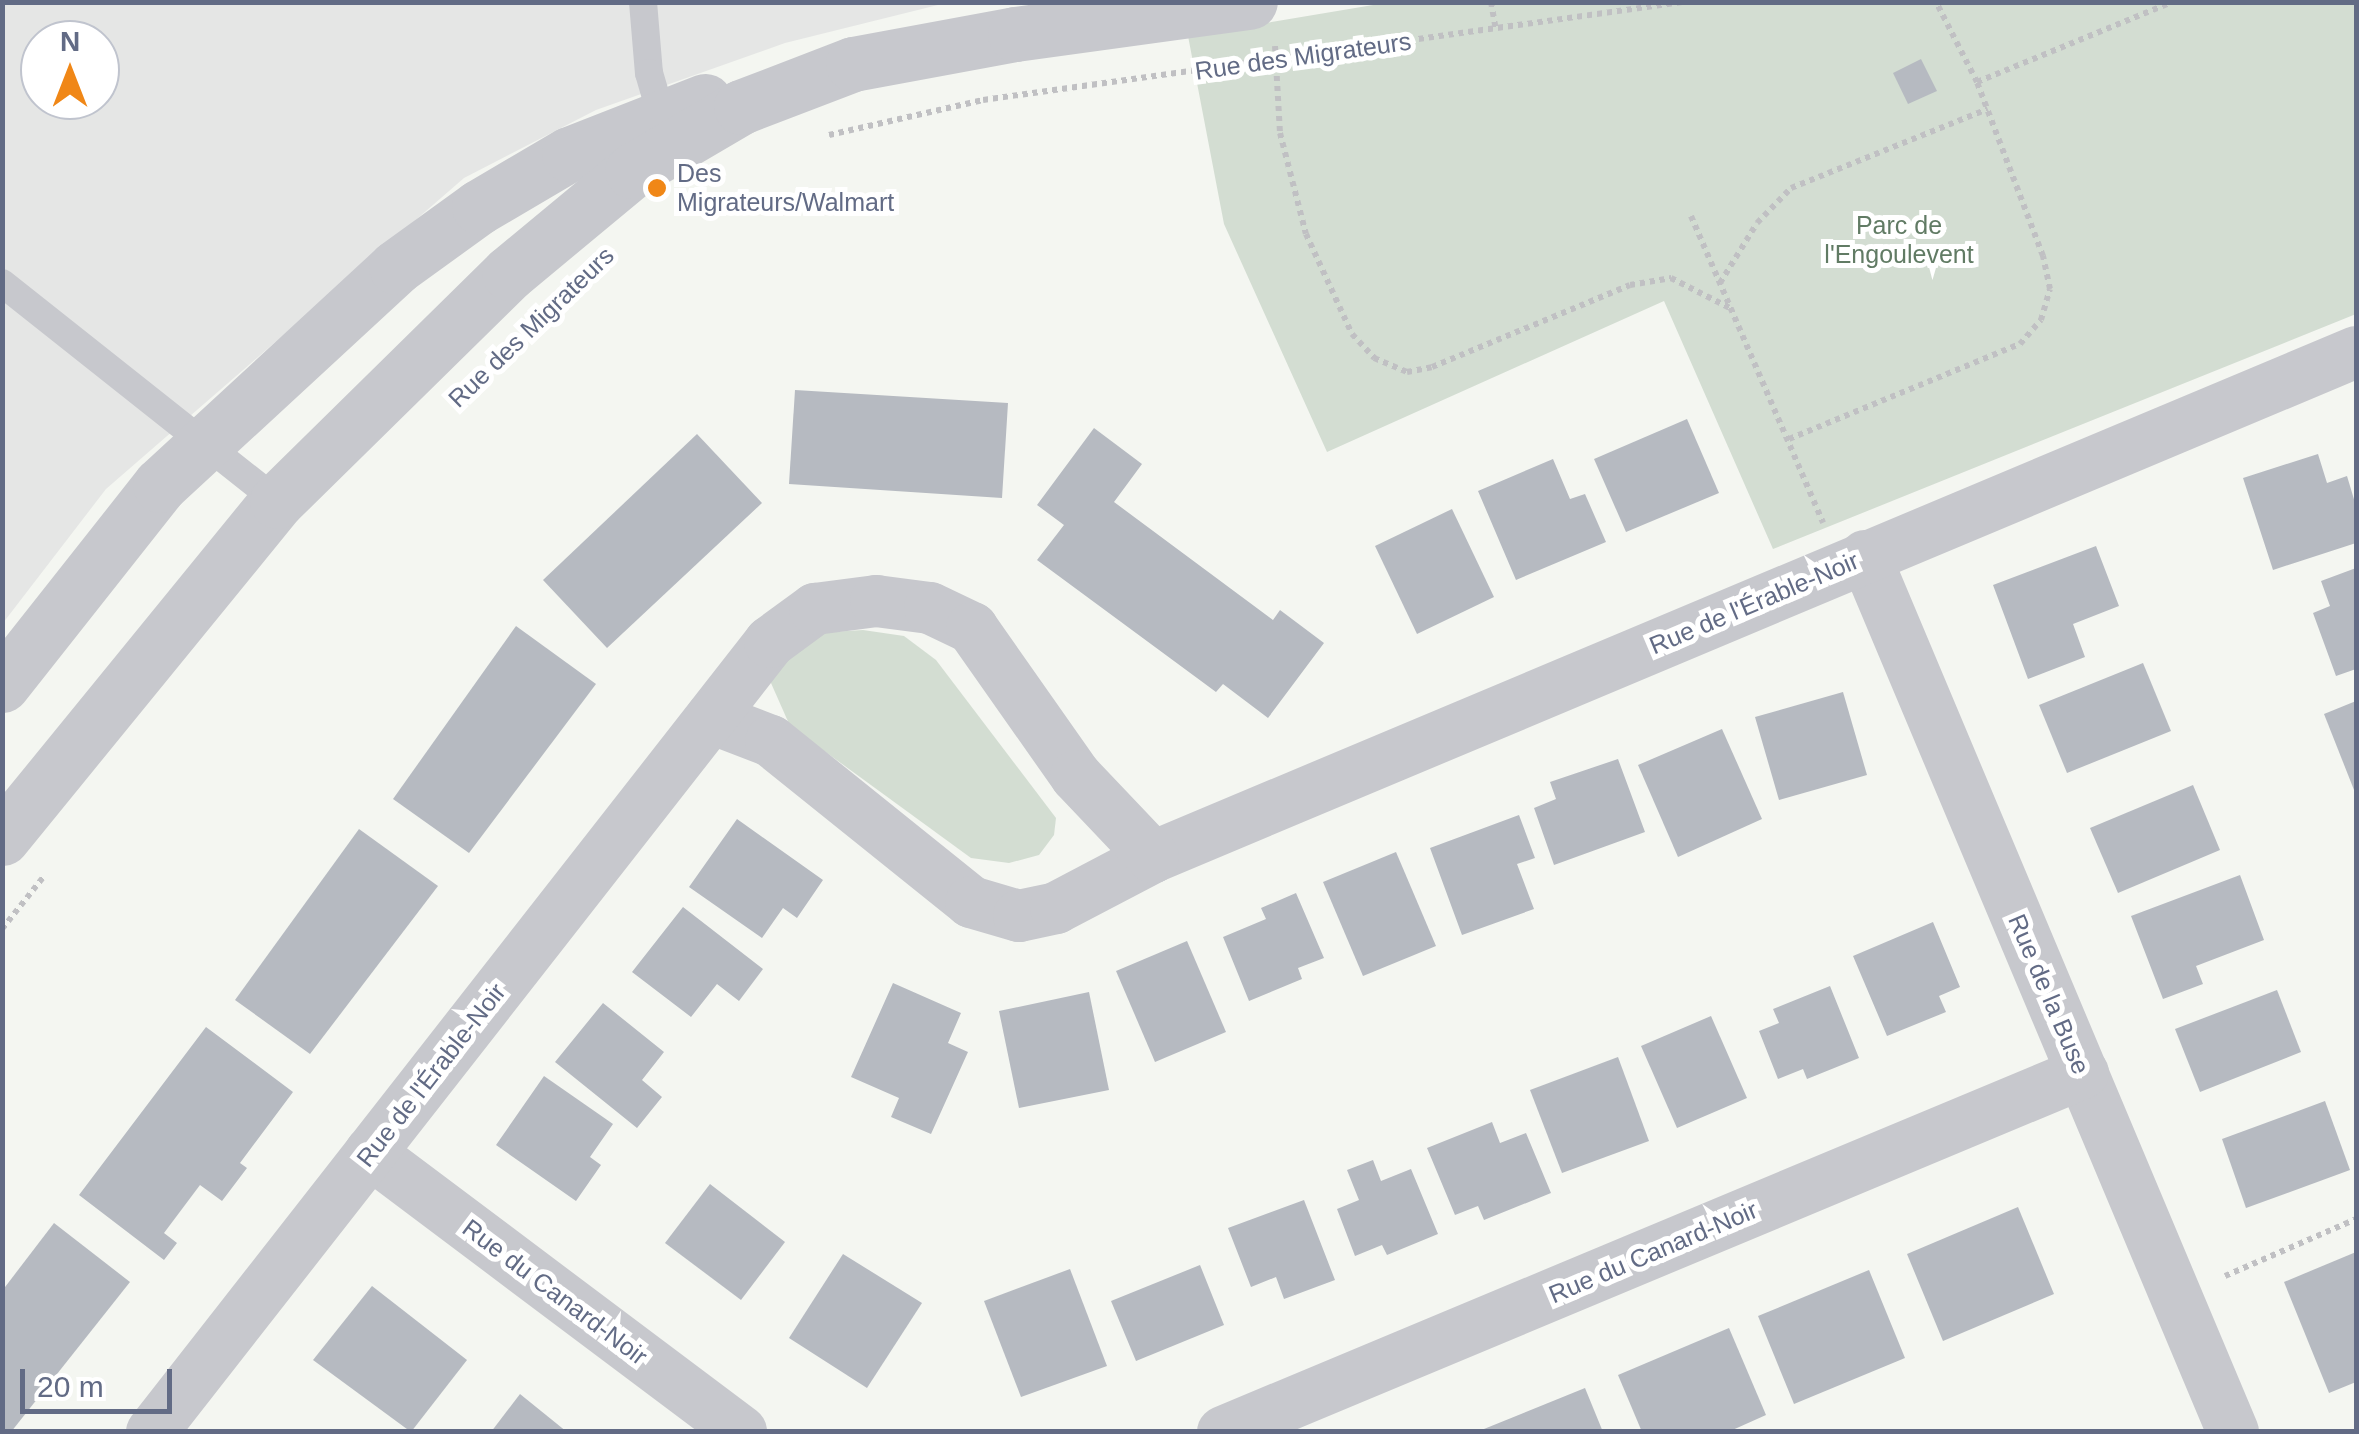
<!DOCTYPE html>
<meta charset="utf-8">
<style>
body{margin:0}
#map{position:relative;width:2359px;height:1434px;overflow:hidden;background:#f4f6f1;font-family:Arial,sans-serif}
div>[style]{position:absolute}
.built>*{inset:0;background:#e5e6e5}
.green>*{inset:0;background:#d3ddd2}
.building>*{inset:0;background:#b6bac1}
.path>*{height:6px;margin-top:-3px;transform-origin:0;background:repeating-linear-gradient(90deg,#c0c0c3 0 5px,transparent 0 10px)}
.service>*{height:28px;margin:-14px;padding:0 14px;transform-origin:14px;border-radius:14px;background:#c7c8cd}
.minor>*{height:52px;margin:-26px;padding:0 26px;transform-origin:26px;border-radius:26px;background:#c7c8cd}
.tertiary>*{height:55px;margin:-27.5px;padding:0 27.5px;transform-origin:27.5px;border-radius:27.5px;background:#c7c8cd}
.dots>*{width:28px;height:28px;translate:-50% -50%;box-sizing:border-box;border:5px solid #fff;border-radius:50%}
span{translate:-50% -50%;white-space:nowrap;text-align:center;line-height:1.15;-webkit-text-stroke:10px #fff;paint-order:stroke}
.street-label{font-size:25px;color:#626b85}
.poi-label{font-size:25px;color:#626b85}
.left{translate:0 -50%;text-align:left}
.park-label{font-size:25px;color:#617b64}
.frame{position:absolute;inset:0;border:5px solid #626b85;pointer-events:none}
.north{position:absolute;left:20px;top:20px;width:100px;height:100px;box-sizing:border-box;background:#fff;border:2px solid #c0c4ce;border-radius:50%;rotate:0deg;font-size:28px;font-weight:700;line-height:40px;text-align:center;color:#626b85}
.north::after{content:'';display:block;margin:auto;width:35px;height:45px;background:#f08717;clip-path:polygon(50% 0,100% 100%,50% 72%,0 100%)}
.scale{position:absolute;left:20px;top:1369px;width:152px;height:45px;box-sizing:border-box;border:5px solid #626b85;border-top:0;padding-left:12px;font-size:30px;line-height:35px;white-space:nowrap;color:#626b85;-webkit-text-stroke:8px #fff;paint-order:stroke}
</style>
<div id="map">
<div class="built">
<i style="clip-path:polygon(evenodd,3px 3px,946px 3px,785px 43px,596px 110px,464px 178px,106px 489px,3px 623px,3px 3px,40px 40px,100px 40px,100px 100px,40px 100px,40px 40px)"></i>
</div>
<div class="green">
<i style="clip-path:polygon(1391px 2px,2356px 3px,2356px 314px,1773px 549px,1664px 301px,1327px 452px,1224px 224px,1188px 36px)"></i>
<i style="clip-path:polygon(863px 630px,904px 636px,936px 660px,1056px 818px,1054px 835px,1039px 855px,1009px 863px,971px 858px,790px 726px,767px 674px,815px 633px)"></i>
</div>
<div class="building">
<i style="clip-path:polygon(1921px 59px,1937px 91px,1908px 104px,1893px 73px)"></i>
<i style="clip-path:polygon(795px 390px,1008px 403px,1002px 498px,789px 484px)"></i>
<i style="clip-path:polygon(1687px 419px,1719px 493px,1626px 532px,1594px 459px)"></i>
<i style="clip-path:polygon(1094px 428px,1142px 464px,1114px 502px,1273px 620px,1280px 610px,1324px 643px,1268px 718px,1223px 684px,1216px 692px,1037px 560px,1064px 525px,1037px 505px)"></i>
<i style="clip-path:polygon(697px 434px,762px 503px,607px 648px,543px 580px)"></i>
<i style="clip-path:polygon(2318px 454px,2327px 483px,2347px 476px,2356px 506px,2356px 543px,2273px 570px,2243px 478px)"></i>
<i style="clip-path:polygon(1553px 459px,1570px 499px,1585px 494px,1606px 542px,1516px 580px,1478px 491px)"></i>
<i style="clip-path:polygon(1452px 509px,1494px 597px,1417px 634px,1375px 546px)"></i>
<i style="clip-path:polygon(2096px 546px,2119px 606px,2073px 624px,2085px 657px,2028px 679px,1993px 585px)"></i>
<i style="clip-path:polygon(2356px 568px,2356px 669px,2336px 676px,2313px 613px,2330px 606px,2321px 581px)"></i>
<i style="clip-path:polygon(516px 626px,596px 684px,469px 853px,393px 799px)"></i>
<i style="clip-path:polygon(2143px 663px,2171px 731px,2067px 773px,2039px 705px)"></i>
<i style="clip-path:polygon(1843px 692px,1867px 775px,1779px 800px,1755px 717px)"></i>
<i style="clip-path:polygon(2356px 701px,2356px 795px,2324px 714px)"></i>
<i style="clip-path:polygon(1722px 729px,1762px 819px,1678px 857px,1638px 765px)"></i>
<i style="clip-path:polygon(1618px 759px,1645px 832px,1554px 865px,1534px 808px,1556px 799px,1550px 782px)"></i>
<i style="clip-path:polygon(2193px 785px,2220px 850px,2118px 893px,2090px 828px)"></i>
<i style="clip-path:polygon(1519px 815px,1535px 858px,1517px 864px,1534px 909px,1462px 935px,1430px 848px)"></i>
<i style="clip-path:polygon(737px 819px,823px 880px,797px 918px,783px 908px,762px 938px,689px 887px)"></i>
<i style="clip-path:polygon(359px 829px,438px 886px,310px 1054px,235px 1000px)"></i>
<i style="clip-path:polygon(1396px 852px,1436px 946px,1363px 976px,1323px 882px)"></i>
<i style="clip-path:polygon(2240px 875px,2264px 940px,2196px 966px,2203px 984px,2163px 999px,2131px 916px)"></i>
<i style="clip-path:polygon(1296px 893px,1324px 958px,1298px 968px,1302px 979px,1249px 1001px,1223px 937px,1266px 919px,1261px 908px)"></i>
<i style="clip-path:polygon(683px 907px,763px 969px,739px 1001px,717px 984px,691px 1017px,632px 972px)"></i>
<i style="clip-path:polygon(1933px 922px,1960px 987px,1939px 996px,1946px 1012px,1887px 1036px,1853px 956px)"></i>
<i style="clip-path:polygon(1187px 941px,1226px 1032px,1155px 1062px,1116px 971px)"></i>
<i style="clip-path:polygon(893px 983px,961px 1013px,948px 1043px,968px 1052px,931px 1134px,891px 1117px,899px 1098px,851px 1077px)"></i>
<i style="clip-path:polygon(1830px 986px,1859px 1058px,1807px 1079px,1803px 1069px,1778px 1079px,1759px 1031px,1779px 1023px,1773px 1009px)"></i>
<i style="clip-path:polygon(2277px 990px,2301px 1052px,2200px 1092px,2175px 1029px)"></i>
<i style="clip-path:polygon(1089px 992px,1109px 1090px,1019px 1108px,999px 1011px)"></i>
<i style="clip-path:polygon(603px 1003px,664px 1052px,642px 1080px,662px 1097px,637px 1128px,555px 1062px)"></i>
<i style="clip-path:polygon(1711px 1016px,1747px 1098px,1677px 1128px,1641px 1046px)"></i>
<i style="clip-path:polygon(206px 1027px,293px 1092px,240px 1163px,247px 1168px,222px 1201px,200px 1185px,164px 1233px,177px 1243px,164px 1260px,79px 1195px)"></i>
<i style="clip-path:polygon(1618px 1057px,1649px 1141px,1562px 1173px,1530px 1090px)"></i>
<i style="clip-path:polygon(544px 1076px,613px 1124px,590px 1157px,601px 1165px,576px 1201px,496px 1145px)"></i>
<i style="clip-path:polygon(2325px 1101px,2350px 1170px,2246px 1208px,2222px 1139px)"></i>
<i style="clip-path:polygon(1492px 1122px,1500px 1143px,1526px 1133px,1551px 1193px,1484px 1220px,1478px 1206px,1455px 1215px,1427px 1148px)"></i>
<i style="clip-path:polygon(1373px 1160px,1381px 1181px,1411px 1169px,1438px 1234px,1387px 1255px,1382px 1245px,1355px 1256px,1337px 1209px,1359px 1200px,1347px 1170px)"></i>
<i style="clip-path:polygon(710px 1184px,785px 1242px,741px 1300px,665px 1243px)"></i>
<i style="clip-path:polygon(1304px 1200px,1335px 1280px,1284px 1299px,1276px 1277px,1251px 1287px,1228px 1228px)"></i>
<i style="clip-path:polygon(2018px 1207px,2054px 1294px,1943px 1341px,1907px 1254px)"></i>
<i style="clip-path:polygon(54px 1223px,130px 1282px,11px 1432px,2px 1432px,2px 1291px)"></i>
<i style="clip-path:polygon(2356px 1252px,2356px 1382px,2329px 1393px,2284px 1282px)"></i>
<i style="clip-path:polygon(843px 1254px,922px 1303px,867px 1388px,789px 1338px)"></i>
<i style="clip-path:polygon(1200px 1265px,1224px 1325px,1136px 1361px,1111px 1301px)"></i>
<i style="clip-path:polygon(1070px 1269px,1107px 1366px,1021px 1397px,984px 1301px)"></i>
<i style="clip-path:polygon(1869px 1270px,1905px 1358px,1794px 1404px,1758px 1316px)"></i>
<i style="clip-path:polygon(372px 1286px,467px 1360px,411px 1432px,313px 1360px)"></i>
<i style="clip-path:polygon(1729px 1328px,1766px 1415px,1728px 1432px,1642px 1432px,1618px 1375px)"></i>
<i style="clip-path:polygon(1585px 1388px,1603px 1432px,1479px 1432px,1479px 1431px)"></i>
<i style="clip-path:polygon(520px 1394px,567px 1432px,491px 1432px)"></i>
</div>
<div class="path">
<i style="left:1491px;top:2px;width:28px;rotate:80deg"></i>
<i style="left:1275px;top:46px;width:87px;rotate:86.7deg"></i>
<i style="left:1280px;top:133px;width:104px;rotate:75.6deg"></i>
<i style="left:1306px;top:234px;width:110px;rotate:65.3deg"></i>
<i style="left:1352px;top:334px;width:33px;rotate:47deg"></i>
<i style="left:1374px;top:358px;width:36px;rotate:23deg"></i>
<i style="left:1407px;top:372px;width:25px;rotate:-11deg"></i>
<i style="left:1432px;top:367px;width:214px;rotate:-22.5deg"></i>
<i style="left:1630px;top:285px;width:42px;rotate:-9.7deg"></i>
<i style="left:1671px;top:278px;width:66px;rotate:27deg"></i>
<i style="left:1977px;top:82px;width:211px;rotate:-22.3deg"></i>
<i style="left:829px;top:135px;width:158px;rotate:-12.8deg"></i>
<i style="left:983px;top:100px;width:706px;rotate:-7.98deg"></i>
<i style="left:1691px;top:216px;width:334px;rotate:66.7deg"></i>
<i style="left:1720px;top:283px;width:70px;rotate:-58.3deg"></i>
<i style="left:1757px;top:223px;width:49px;rotate:-45.8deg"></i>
<i style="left:1791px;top:188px;width:212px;rotate:-21.9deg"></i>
<i style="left:1789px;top:439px;width:250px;rotate:-22.4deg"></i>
<i style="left:2020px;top:344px;width:32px;rotate:-49deg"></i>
<i style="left:2041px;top:320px;width:32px;rotate:-74deg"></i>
<i style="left:2050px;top:289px;width:34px;rotate:-102deg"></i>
<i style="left:2043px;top:256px;width:186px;rotate:-110.8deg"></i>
<i style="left:1977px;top:82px;width:90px;rotate:-117.1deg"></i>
<i style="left:2px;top:929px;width:69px;rotate:-51.5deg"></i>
<i style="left:2225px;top:1276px;width:143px;rotate:-23.5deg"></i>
</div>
<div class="service">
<i style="left:643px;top:2px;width:71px;rotate:85.2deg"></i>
<i style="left:649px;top:73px;width:57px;rotate:73.8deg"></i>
<i style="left:2px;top:283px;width:351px;rotate:38.4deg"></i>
</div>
<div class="minor">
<i style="left:1865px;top:556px;width:950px;rotate:67.21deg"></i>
<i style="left:711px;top:718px;width:64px;rotate:21deg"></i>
<i style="left:771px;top:741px;width:257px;rotate:38.8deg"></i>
<i style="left:971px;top:902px;width:50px;rotate:16.3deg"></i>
<i style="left:1019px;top:916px;width:38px;rotate:-12deg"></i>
<i style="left:1056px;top:908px;width:110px;rotate:-27.7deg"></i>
<i style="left:1153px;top:857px;width:1305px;rotate:-22.77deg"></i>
<i style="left:370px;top:1153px;width:464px;rotate:36.9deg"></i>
<i style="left:152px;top:1432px;width:1003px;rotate:-51.96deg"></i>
<i style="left:770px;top:642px;width:56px;rotate:-36.3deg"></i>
<i style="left:815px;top:609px;width:62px;rotate:-7.5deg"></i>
<i style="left:876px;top:601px;width:54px;rotate:7.4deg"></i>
<i style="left:930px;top:608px;width:47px;rotate:25.5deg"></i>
<i style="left:972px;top:628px;width:181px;rotate:54.9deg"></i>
<i style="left:1076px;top:776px;width:112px;rotate:46.5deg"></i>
<i style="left:1223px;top:1432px;width:932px;rotate:-22.66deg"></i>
</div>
<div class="tertiary">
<i style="left:2px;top:685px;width:255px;rotate:-51.7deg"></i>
<i style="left:160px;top:485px;width:321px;rotate:-42.7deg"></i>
<i style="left:396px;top:267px;width:102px;rotate:-35.9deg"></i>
<i style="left:479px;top:207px;width:104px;rotate:-30.5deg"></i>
<i style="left:569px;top:154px;width:146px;rotate:-21.3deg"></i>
<i style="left:2px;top:838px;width:435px;rotate:-50.8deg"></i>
<i style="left:277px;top:501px;width:325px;rotate:-44.5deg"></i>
<i style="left:509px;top:273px;width:160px;rotate:-39.7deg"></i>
<i style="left:632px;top:171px;width:126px;rotate:-30.4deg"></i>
<i style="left:741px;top:107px;width:120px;rotate:-21deg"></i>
<i style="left:853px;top:64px;width:165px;rotate:-10.5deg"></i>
<i style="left:1015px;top:34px;width:237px;rotate:-7.8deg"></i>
</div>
<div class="dots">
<i style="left:657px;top:188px;background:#f08717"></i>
</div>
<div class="street-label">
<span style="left:1303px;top:56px;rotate:-8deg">Rue des Migrateurs</span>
<span style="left:531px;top:327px;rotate:-44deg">Rue des Migrateurs</span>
<span style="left:1754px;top:603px;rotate:-23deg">Rue de l'Érable-Noir</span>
<span style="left:2049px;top:994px;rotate:67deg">Rue de la Buse</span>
<span style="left:431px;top:1075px;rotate:-52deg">Rue de l'Érable-Noir</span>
<span style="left:1653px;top:1252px;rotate:-23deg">Rue du Canard-Noir</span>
<span style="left:555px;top:1292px;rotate:37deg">Rue du Canard-Noir</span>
</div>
<div class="poi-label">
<span class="left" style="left:677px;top:188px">Des<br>Migrateurs/Walmart</span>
</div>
<div class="park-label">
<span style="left:1899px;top:240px">Parc de<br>l'Engoulevent</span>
</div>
<div class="frame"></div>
<div class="north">N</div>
<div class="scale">20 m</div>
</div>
